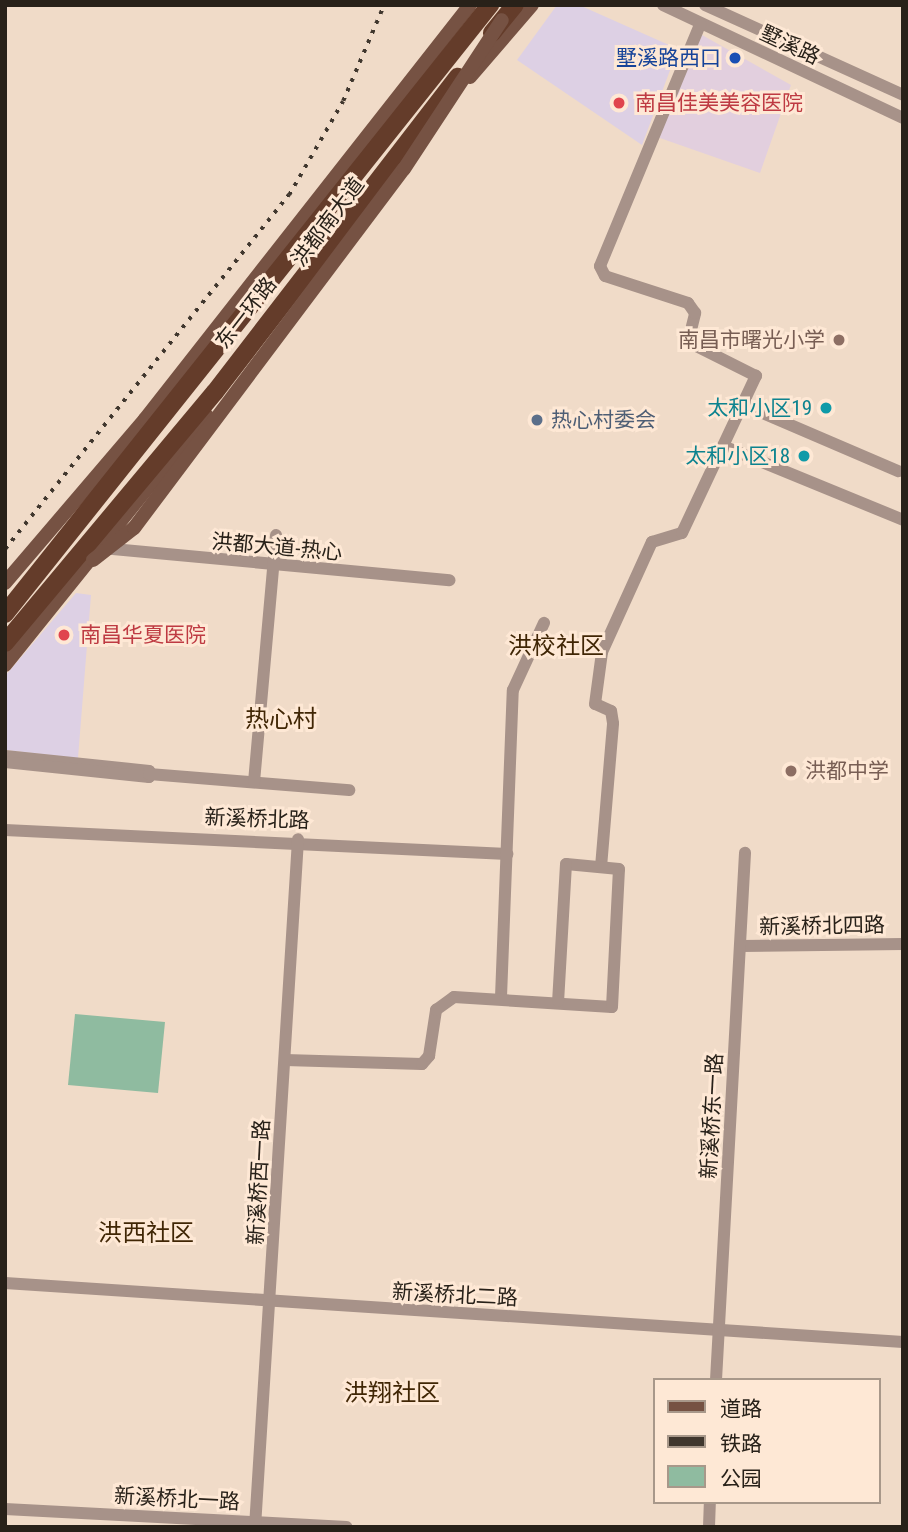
<!DOCTYPE html>
<meta charset="utf-8">
<style>
body{margin:0}
#map{position:relative;width:908px;height:1532px;overflow:hidden;background:#f0dbc8;font-family:"Roboto Condensed","Noto Sans SC",sans-serif}
div>[style]{position:absolute}
.industrial>*{inset:0;background:#e2cfde}
.medical>*{inset:0;background:#ddd0e4}
.green>*{inset:0;background:#8fbba0}
.minor>*{height:12px;margin:-6px;padding:0 6px;transform-origin:6px;border-radius:6px;background:#a79289}
.major>*{height:14px;margin:-7px;padding:0 7px;transform-origin:7px;border-radius:7px;background:#765243}
.highway>*{height:18px;margin:-9px;padding:0 9px;transform-origin:9px;border-radius:9px;background:#643c2a}
.rail>*{height:3.5px;margin-top:-1.75px;transform-origin:0;background:repeating-linear-gradient(90deg,#40372e 0 3.5px,transparent 0 10.5px)}
.major-bridge>*{height:14px;margin:-7px;padding:0 7px;transform-origin:7px;border-radius:7px;background:#765243}
.dots>*{width:19px;height:19px;translate:-50% -50%;box-sizing:border-box;border:4px solid #fee8d5;border-radius:50%}
span{translate:-50% -50%;white-space:nowrap;text-align:center;line-height:1.15;-webkit-text-stroke:6px #fee8d5;paint-order:stroke}
.street-label{font-size:21px;color:#282119}
.transit-label{font-size:21px;color:#164399}
.right{translate:-100% -50%;text-align:right}
.health-label{font-size:21px;color:#be3a42}
.left{translate:0 -50%;text-align:left}
.education-label{font-size:21px;color:#785e54}
.culture-label{font-size:21px;color:#0d838f}
.service-label{font-size:21px;color:#4e5e75}
.quarter-label{font-size:24px;color:#402605}
.frame{position:absolute;inset:0;border:7px solid #282119;pointer-events:none}
.legend{position:absolute;left:653px;top:1378px;width:228px;height:126px;box-sizing:border-box;background:#fee8d5;border:2px solid #a8988a;margin:0;padding:9px 12px;list-style:none;font-size:21px;color:#282119}
.legend li{display:flex;align-items:center;gap:14px;height:35px}
.legend b{width:35px;border:2px solid #a8988a}
</style>
<div id="map">
<div class="industrial">
<i style="clip-path:polygon(702px 35px,791px 85px,760px 173px,657px 137px)"></i>
</div>
<div class="medical">
<i style="clip-path:polygon(557px 5px,579px 5px,678px 49px,642px 145px,517px 60px)"></i>
<i style="clip-path:polygon(76px 593px,91px 595px,78px 758px,5px 750px,5px 676px)"></i>
</div>
<div class="green">
<i style="clip-path:polygon(75px 1014px,165px 1022px,158px 1093px,68px 1085px)"></i>
</div>
<div class="minor">
<i style="left:663px;top:5px;width:265px;rotate:25.2deg"></i>
<i style="left:705px;top:5px;width:217px;rotate:24.4deg"></i>
<i style="left:744px;top:405px;width:168px;rotate:23.2deg"></i>
<i style="left:723px;top:446px;width:195px;rotate:22.3deg"></i>
<i style="left:102px;top:548px;width:349px;rotate:5.3deg"></i>
<i style="left:5px;top:756px;width:145px;rotate:5.9deg"></i>
<i style="left:149px;top:771px;width:6px;rotate:90deg"></i>
<i style="left:149px;top:777px;width:145px;rotate:-174.1deg"></i>
<i style="left:149px;top:774px;width:201px;rotate:4.6deg"></i>
<i style="left:254px;top:782px;width:248px;rotate:-84.9deg"></i>
<i style="left:5px;top:830px;width:503px;rotate:2.74deg"></i>
<i style="left:601px;top:867px;width:144px;rotate:-85.2deg"></i>
<i style="left:613px;top:723px;width:12px;rotate:-99deg"></i>
<i style="left:611px;top:711px;width:17px;rotate:-156deg"></i>
<i style="left:595px;top:704px;width:52px;rotate:-82.3deg"></i>
<i style="left:602px;top:652px;width:121px;rotate:-65.6deg"></i>
<i style="left:652px;top:542px;width:31px;rotate:-17deg"></i>
<i style="left:682px;top:533px;width:174px;rotate:-64.8deg"></i>
<i style="left:756px;top:376px;width:76px;rotate:-153.4deg"></i>
<i style="left:688px;top:342px;width:30px;rotate:-76deg"></i>
<i style="left:695px;top:313px;width:12px;rotate:-125deg"></i>
<i style="left:688px;top:303px;width:87px;rotate:-162deg"></i>
<i style="left:605px;top:276px;width:11px;rotate:-117deg"></i>
<i style="left:600px;top:266px;width:262px;rotate:-67.5deg"></i>
<i style="left:741px;top:946px;width:162px;rotate:-0.7deg"></i>
<i style="left:501px;top:997px;width:307px;rotate:-87.8deg"></i>
<i style="left:513px;top:690px;width:74px;rotate:-65.2deg"></i>
<i style="left:285px;top:1060px;width:137px;rotate:1.7deg"></i>
<i style="left:422px;top:1064px;width:11px;rotate:-49deg"></i>
<i style="left:429px;top:1056px;width:47px;rotate:-81.3deg"></i>
<i style="left:436px;top:1010px;width:22px;rotate:-36deg"></i>
<i style="left:454px;top:997px;width:158px;rotate:3.6deg"></i>
<i style="left:612px;top:1007px;width:138px;rotate:-87.1deg"></i>
<i style="left:619px;top:869px;width:53px;rotate:-174.6deg"></i>
<i style="left:566px;top:864px;width:137px;rotate:93.3deg"></i>
<i style="left:5px;top:1283px;width:900px;rotate:3.76deg"></i>
<i style="left:716px;top:1380px;width:528px;rotate:-86.85deg"></i>
<i style="left:5px;top:1509px;width:342px;rotate:3deg"></i>
<i style="left:255px;top:1527px;width:689px;rotate:-86.42deg"></i>
<i style="left:709px;top:1527px;width:25px;rotate:-88deg"></i>
</div>
<div class="major">
<i style="left:470px;top:77px;width:95px;rotate:-49.3deg"></i>
<i style="left:5px;top:583px;width:216px;rotate:-49.5deg"></i>
<i style="left:145px;top:419px;width:526px;rotate:-51.87deg"></i>
<i style="left:5px;top:665px;width:321px;rotate:-51.2deg"></i>
</div>
<div class="highway">
<i style="left:492px;top:33px;width:36px;rotate:-51deg"></i>
<i style="left:5px;top:614px;width:779px;rotate:-51.47deg"></i>
<i style="left:5px;top:643px;width:327px;rotate:-50.1deg"></i>
<i style="left:215px;top:392px;width:398px;rotate:-52.4deg"></i>
</div>
<div class="rail">
<i style="left:5px;top:549px;width:454px;rotate:-51.3deg"></i>
<i style="left:289px;top:195px;width:108px;rotate:-60.1deg"></i>
<i style="left:343px;top:101px;width:104px;rotate:-66.9deg"></i>
</div>
<div class="major-bridge">
<i style="left:93px;top:560px;width:52px;rotate:-38deg"></i>
<i style="left:134px;top:528px;width:449px;rotate:-53.1deg"></i>
<i style="left:404px;top:169px;width:178px;rotate:-56.7deg"></i>
</div>
<div class="dots">
<i style="left:735px;top:58px;background:#1a4fb4"></i>
<i style="left:619px;top:103px;background:#e0444e"></i>
<i style="left:839px;top:340px;background:#8d6e63"></i>
<i style="left:826px;top:408px;background:#0f9aa8"></i>
<i style="left:537px;top:420px;background:#5c6f8a"></i>
<i style="left:804px;top:456px;background:#0f9aa8"></i>
<i style="left:64px;top:635px;background:#e0444e"></i>
<i style="left:791px;top:771px;background:#8d6e63"></i>
</div>
<div class="street-label">
<span style="left:790px;top:45px;rotate:25deg">墅溪路</span>
<span style="left:328px;top:222px;rotate:-53deg">洪都南大道</span>
<span style="left:246px;top:313px;rotate:-52deg">东一环路</span>
<span style="left:277px;top:547px;rotate:5deg">洪都大道-热心</span>
<span style="left:257px;top:819px;rotate:2deg">新溪桥北路</span>
<span style="left:822px;top:926px;rotate:-1deg">新溪桥北四路</span>
<span style="left:712px;top:1116px;rotate:-87deg">新溪桥东一路</span>
<span style="left:259px;top:1182px;rotate:-87deg">新溪桥西一路</span>
<span style="left:455px;top:1295px;rotate:3deg">新溪桥北二路</span>
<span style="left:177px;top:1499px;rotate:3deg">新溪桥北一路</span>
</div>
<div class="transit-label">
<span class="right" style="left:721px;top:58px">墅溪路西口</span>
</div>
<div class="health-label">
<span class="left" style="left:635px;top:103px">南昌佳美美容医院</span>
<span class="left" style="left:80px;top:635px">南昌华夏医院</span>
</div>
<div class="education-label">
<span class="right" style="left:825px;top:340px">南昌市曙光小学</span>
<span class="left" style="left:805px;top:771px">洪都中学</span>
</div>
<div class="culture-label">
<span class="right" style="left:812px;top:408px">太和小区19</span>
<span class="right" style="left:790px;top:456px">太和小区18</span>
</div>
<div class="service-label">
<span class="left" style="left:551px;top:420px">热心村委会</span>
</div>
<div class="quarter-label">
<span style="left:556px;top:647px">洪校社区</span>
<span style="left:281px;top:720px">热心村</span>
<span style="left:146px;top:1234px">洪西社区</span>
<span style="left:392px;top:1394px">洪翔社区</span>
</div>
<div class="frame"></div>
<ul class="legend">
<li><b style="height:9px;background:#765243"></b>道路</li>
<li><b style="height:9px;background:#40372e"></b>铁路</li>
<li><b style="height:19px;background:#8fbba0"></b>公园</li>
</ul>
</div>
